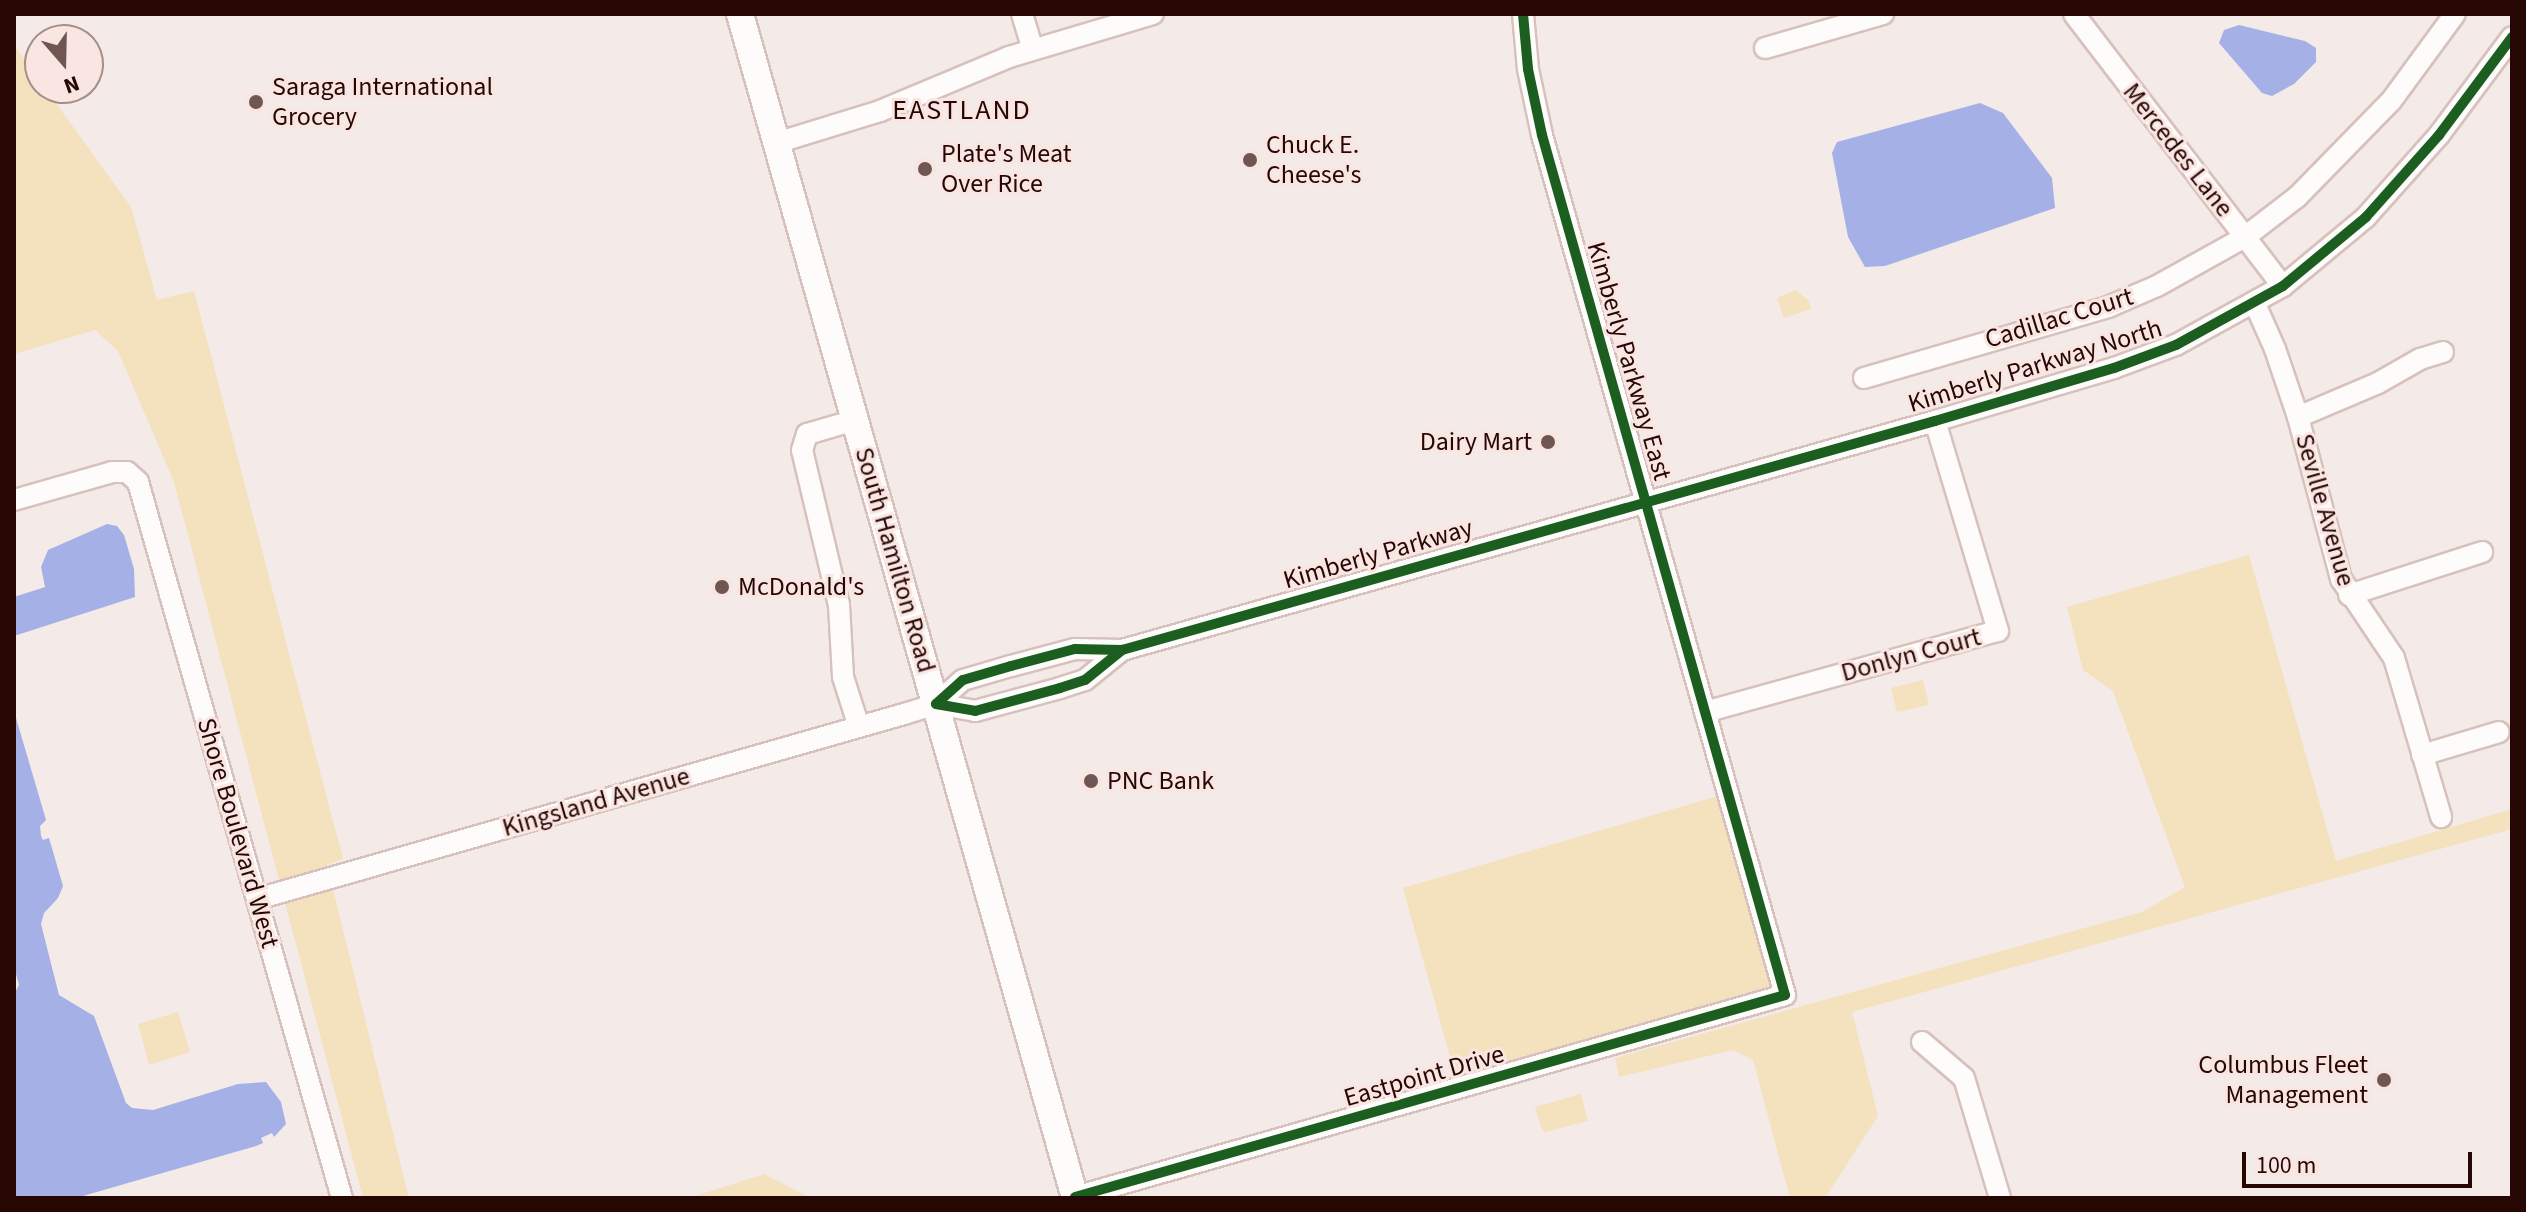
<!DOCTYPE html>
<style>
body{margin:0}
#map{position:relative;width:2526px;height:1212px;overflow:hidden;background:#f4eae7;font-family:"Source Sans 3",sans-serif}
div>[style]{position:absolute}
.green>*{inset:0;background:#f3e2bd}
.water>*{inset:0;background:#a4b0e6}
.roads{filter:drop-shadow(2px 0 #d7c1bd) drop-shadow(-2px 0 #d7c1bd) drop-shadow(0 2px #d7c1bd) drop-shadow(0 -2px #d7c1bd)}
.minor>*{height:20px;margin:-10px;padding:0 10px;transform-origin:10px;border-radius:10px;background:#fdfcfb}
.major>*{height:26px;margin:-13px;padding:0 13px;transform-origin:13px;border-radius:13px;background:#fdfcfb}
.cycleway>*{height:10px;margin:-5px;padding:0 5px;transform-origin:5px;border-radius:5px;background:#1b5e20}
.dots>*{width:22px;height:22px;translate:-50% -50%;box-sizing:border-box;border:4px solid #f9e6e2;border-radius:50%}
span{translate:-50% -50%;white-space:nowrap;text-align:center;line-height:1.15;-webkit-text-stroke:6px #f9e6e2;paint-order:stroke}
.poi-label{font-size:26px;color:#270704}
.left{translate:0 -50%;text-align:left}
.right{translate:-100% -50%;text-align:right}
.street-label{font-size:26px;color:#270704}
.neighbourhood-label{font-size:28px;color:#270704;letter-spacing:2px}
.frame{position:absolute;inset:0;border:16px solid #270704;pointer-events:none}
.north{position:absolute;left:24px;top:24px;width:80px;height:80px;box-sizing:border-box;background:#f9e6e2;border:2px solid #a58d89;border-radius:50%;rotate:160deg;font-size:22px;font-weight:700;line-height:32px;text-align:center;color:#270704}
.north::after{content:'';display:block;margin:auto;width:28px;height:36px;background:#6f5653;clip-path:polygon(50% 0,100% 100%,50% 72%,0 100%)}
.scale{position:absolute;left:2242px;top:1152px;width:230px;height:36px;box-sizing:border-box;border:4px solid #270704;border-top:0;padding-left:10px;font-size:24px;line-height:28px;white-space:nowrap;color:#270704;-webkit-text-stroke:6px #f9e6e2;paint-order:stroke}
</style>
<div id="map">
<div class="green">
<i style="clip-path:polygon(14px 45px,40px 81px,40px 88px,45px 88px,131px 207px,157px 300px,194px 291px,343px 859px,327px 865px,409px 1198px,363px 1198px,174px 482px,118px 351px,95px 330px,14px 354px)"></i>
<i style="clip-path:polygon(1796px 290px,1809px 301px,1811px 309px,1784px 318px,1777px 298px)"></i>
<i style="clip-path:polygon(2249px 555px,2336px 861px,2512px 809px,2512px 829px,1852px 1012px,1878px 1116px,1825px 1198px,1790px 1198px,1753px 1060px,1733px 1050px,1619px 1077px,1615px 1058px,2142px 912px,2185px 887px,2113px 691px,2083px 670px,2067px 607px)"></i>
<i style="clip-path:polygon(1923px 680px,1929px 705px,1897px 712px,1891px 688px)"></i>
<i style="clip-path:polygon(1718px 796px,1772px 991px,1456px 1078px,1403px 888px)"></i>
<i style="clip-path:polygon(178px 1012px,190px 1052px,149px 1065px,138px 1024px)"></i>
<i style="clip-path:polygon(1581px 1094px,1588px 1121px,1545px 1132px,1542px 1130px,1535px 1107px)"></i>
<i style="clip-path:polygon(764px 1174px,811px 1198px,689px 1198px)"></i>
</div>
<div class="water">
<i style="clip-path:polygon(2239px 25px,2305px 41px,2316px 48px,2316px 62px,2294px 84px,2272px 96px,2262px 93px,2219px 43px,2224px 30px)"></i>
<i style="clip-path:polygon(1980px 103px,2003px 113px,2052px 178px,2055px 208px,1885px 266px,1865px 267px,1848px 237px,1832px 153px,1837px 142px)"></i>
<i style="clip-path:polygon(107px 524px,117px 526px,124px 535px,134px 569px,135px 597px,14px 636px,14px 597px,45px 587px,41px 567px,48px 550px)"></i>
<i style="clip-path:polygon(14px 711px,46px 820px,40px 826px,41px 836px,43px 840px,49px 838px,63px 886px,58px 898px,44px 913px,41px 924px,59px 995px,94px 1016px,126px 1103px,132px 1108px,153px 1110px,238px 1084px,266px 1082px,281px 1102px,286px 1124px,274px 1137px,272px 1133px,261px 1138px,263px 1143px,256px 1146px,76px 1198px,14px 1198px,14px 994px,19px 985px,14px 967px)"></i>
</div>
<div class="roads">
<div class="minor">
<i style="left:1022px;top:14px;width:37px;rotate:73deg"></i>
<i style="left:2074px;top:14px;width:343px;rotate:52.5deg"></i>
<i style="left:1765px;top:48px;width:123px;rotate:-16.1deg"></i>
<i style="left:776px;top:143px;width:109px;rotate:-17.1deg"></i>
<i style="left:880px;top:111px;width:140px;rotate:-22.7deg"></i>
<i style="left:1009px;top:57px;width:150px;rotate:-16.6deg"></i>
<i style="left:2255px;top:304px;width:49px;rotate:66deg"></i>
<i style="left:2275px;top:349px;width:72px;rotate:71.3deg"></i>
<i style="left:2298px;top:417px;width:168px;rotate:75.1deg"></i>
<i style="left:2341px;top:579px;width:95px;rotate:56.1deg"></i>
<i style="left:2394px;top:658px;width:166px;rotate:73.5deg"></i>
<i style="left:1864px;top:378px;width:254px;rotate:-16.2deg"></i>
<i style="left:2108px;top:307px;width:53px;rotate:-23.2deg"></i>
<i style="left:2157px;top:286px;width:101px;rotate:-29.1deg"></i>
<i style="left:2245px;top:237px;width:66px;rotate:-37.6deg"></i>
<i style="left:2297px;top:197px;width:134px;rotate:-45.6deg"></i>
<i style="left:2391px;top:101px;width:108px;rotate:-53.7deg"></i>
<i style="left:2298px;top:417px;width:87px;rotate:-23deg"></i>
<i style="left:2378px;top:383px;width:48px;rotate:-29.7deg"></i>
<i style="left:2420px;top:359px;width:24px;rotate:-17deg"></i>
<i style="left:855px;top:420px;width:50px;rotate:163.7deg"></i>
<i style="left:807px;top:434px;width:17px;rotate:107deg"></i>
<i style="left:802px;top:450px;width:159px;rotate:76.6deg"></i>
<i style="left:839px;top:605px;width:72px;rotate:86.8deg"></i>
<i style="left:843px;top:677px;width:52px;rotate:72.3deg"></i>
<i style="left:14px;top:500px;width:102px;rotate:-15.9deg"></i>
<i style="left:112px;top:472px;width:15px"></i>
<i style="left:127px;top:472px;width:15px;rotate:42deg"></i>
<i style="left:138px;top:482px;width:744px;rotate:74.1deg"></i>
<i style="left:2349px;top:595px;width:140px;rotate:-17.9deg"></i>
<i style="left:936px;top:704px;width:40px;rotate:10deg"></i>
<i style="left:975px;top:711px;width:88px;rotate:-15.1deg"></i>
<i style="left:1060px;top:688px;width:26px;rotate:-18deg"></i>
<i style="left:1085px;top:680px;width:48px;rotate:-39deg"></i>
<i style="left:1705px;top:712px;width:304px;rotate:-15.5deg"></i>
<i style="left:1998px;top:631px;width:219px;rotate:-106.7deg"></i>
<i style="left:2422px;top:755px;width:80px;rotate:-16.6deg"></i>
<i style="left:257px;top:899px;width:673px;rotate:-15.96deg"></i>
<i style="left:904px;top:714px;width:34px;rotate:-17deg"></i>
<i style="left:936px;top:704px;width:36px;rotate:-42deg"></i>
<i style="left:963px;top:680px;width:50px;rotate:-16.3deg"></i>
<i style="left:1011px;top:666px;width:66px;rotate:-14.9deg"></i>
<i style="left:1075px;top:649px;width:47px;rotate:1.2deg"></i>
<i style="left:1122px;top:650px;width:845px;rotate:-15.73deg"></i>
<i style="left:1935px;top:421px;width:187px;rotate:-16.5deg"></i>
<i style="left:2114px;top:368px;width:66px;rotate:-20.4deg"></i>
<i style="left:2176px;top:345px;width:122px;rotate:-28.9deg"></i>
<i style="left:2283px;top:286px;width:108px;rotate:-39.7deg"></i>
<i style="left:2366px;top:217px;width:110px;rotate:-48.3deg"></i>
<i style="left:2439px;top:135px;width:122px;rotate:-53.3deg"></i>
<i style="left:1922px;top:1042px;width:55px;rotate:40.6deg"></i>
<i style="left:1964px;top:1078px;width:125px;rotate:73.3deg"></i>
<i style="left:1075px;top:1197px;width:738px;rotate:-15.88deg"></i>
<i style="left:1785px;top:995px;width:894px;rotate:-105.78deg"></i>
<i style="left:1542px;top:135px;width:67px;rotate:-102deg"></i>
<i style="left:1528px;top:69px;width:55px;rotate:-95.2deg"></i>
</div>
<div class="major">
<i style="left:740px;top:14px;width:1230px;rotate:74.2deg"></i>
</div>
</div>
<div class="cycleway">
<i style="left:936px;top:704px;width:36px;rotate:-42deg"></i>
<i style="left:963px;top:680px;width:50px;rotate:-16.3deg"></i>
<i style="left:1011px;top:666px;width:66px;rotate:-14.9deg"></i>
<i style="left:1075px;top:649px;width:47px;rotate:1.2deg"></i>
<i style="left:1122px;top:650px;width:845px;rotate:-15.73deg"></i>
<i style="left:1935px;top:421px;width:187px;rotate:-16.5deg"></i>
<i style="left:2114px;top:368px;width:66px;rotate:-20.4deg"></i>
<i style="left:2176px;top:345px;width:122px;rotate:-28.9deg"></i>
<i style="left:2283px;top:286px;width:108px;rotate:-39.7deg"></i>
<i style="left:2366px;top:217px;width:110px;rotate:-48.3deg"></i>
<i style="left:2439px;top:135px;width:122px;rotate:-53.3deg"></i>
<i style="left:936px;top:704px;width:40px;rotate:10deg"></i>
<i style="left:975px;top:711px;width:88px;rotate:-15.1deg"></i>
<i style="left:1060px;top:688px;width:26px;rotate:-18deg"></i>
<i style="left:1085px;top:680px;width:48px;rotate:-39deg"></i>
<i style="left:1075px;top:1197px;width:738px;rotate:-15.88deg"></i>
<i style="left:1785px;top:995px;width:894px;rotate:-105.78deg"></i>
<i style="left:1542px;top:135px;width:67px;rotate:-102deg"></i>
<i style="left:1528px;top:69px;width:55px;rotate:-95.2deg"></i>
</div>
<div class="dots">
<i style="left:256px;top:102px;background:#6f5653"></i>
<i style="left:1250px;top:160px;background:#6f5653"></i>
<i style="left:925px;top:169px;background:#6f5653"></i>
<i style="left:1548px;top:442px;background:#6f5653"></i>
<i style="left:722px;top:587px;background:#6f5653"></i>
<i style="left:1091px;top:781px;background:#6f5653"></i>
<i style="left:2384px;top:1080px;background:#6f5653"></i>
</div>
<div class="poi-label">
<span class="left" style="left:272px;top:102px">Saraga International<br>Grocery</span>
<span class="left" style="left:1266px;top:160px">Chuck E.<br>Cheese's</span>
<span class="left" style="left:941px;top:169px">Plate's Meat<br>Over Rice</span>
<span class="right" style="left:1532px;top:442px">Dairy Mart</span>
<span class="left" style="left:738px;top:587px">McDonald's</span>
<span class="left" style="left:1107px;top:781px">PNC Bank</span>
<span class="right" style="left:2368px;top:1080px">Columbus Fleet<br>Management</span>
</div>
<div class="street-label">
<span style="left:2178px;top:150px;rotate:52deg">Mercedes Lane</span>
<span style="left:2059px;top:318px;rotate:-17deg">Cadillac Court</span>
<span style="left:1629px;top:361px;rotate:74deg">Kimberly Parkway East</span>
<span style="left:2035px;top:366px;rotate:-17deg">Kimberly Parkway North</span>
<span style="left:2325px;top:510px;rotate:74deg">Seville Avenue</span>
<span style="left:1378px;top:554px;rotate:-16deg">Kimberly Parkway</span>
<span style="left:895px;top:560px;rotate:74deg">South Hamilton Road</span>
<span style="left:1911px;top:655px;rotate:-15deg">Donlyn Court</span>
<span style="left:596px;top:802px;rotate:-16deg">Kingsland Avenue</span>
<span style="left:238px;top:833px;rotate:74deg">Shore Boulevard West</span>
<span style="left:1424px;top:1076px;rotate:-16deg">Eastpoint Drive</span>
</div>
<div class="neighbourhood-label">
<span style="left:962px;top:110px">EASTLAND</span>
</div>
<div class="frame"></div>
<div class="north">N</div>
<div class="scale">100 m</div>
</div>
